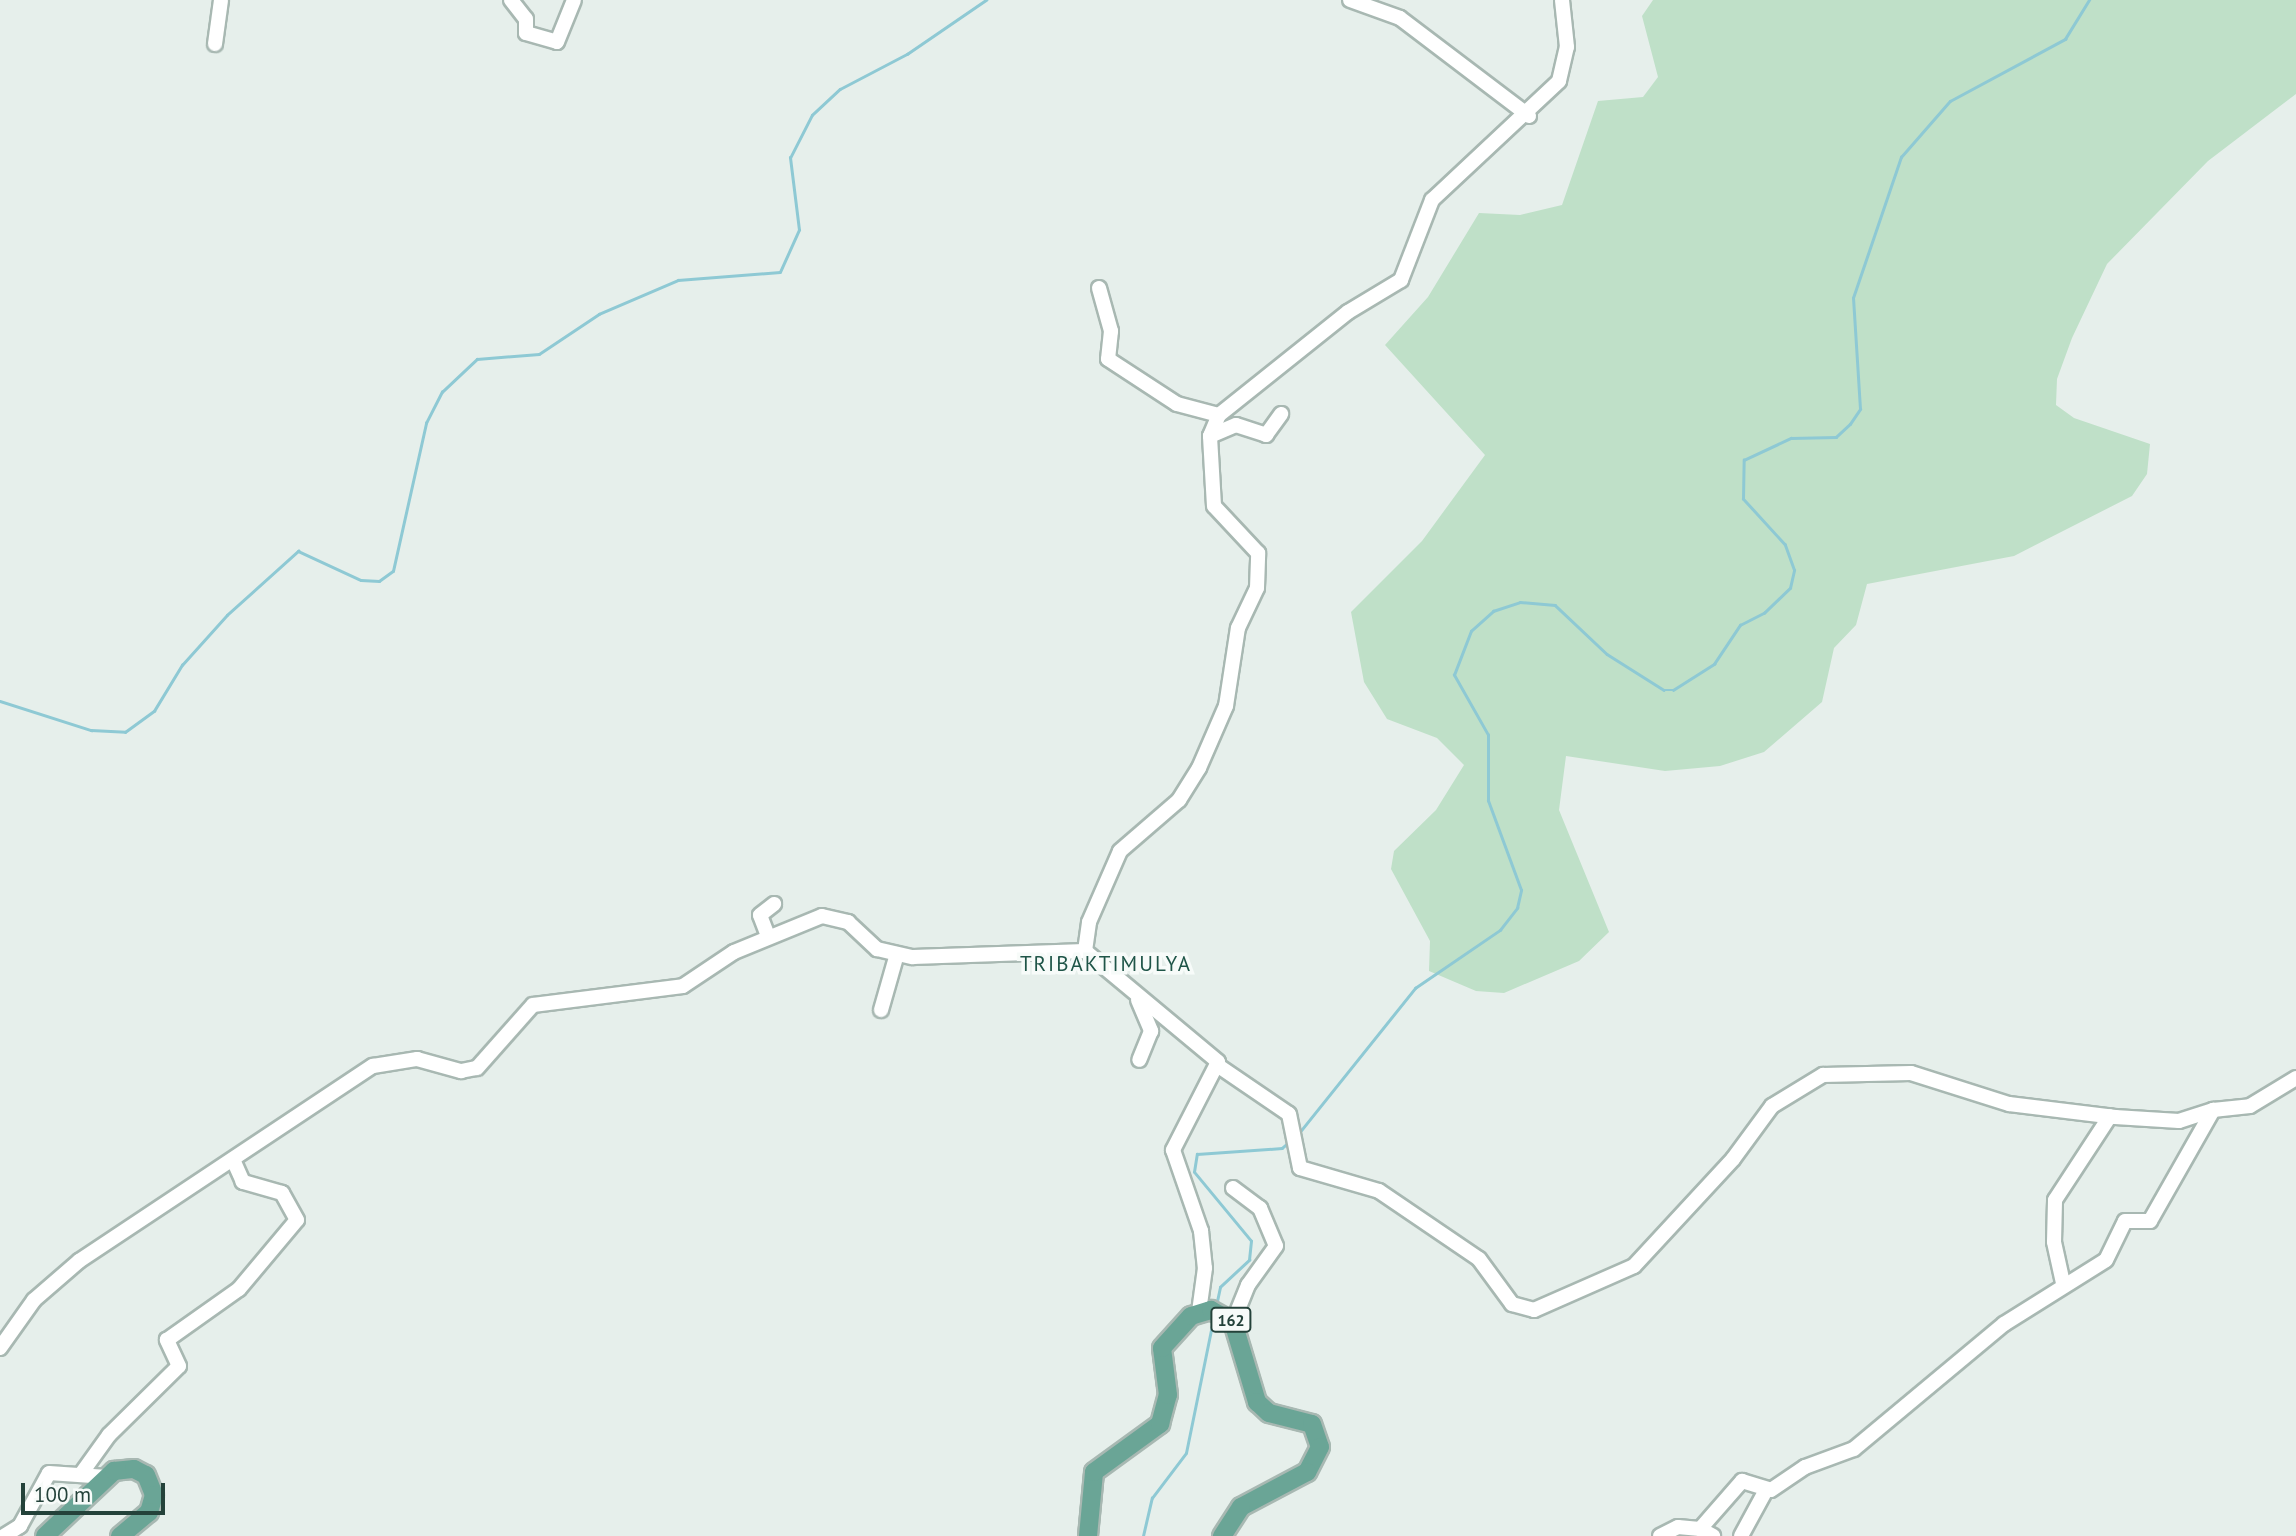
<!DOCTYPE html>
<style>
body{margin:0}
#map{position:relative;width:2296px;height:1536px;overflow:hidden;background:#e6efeb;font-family:"PT Sans",sans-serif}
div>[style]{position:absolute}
.green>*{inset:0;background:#bfe0c8}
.stream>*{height:2.5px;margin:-1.25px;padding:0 1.25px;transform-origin:1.25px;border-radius:1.25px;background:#8ec9d4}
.roads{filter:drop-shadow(2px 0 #a8b8b2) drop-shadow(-2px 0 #a8b8b2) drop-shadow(0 2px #a8b8b2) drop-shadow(0 -2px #a8b8b2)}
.minor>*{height:14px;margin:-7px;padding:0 7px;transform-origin:7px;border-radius:7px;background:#fff}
.major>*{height:18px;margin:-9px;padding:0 9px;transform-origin:9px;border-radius:9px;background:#6aa596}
span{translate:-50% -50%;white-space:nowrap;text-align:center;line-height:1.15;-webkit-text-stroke:7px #f7fbf9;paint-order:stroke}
.shield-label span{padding:2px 5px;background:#f7fbf9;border:2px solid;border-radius:5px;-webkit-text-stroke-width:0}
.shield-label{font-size:16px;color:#24423a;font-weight:700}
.quarter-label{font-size:21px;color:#1f5548;letter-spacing:2px}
.scale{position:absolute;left:21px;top:1483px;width:144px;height:32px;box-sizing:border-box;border:4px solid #24423a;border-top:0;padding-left:9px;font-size:21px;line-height:24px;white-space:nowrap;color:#24423a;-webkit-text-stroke:5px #f7fbf9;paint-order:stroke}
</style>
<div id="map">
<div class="green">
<i style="clip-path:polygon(1653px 0,2296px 0,2296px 94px,2208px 161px,2107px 264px,2072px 338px,2057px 379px,2056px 405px,2074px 418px,2150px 444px,2147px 474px,2132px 496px,2014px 556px,1867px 584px,1856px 625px,1834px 648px,1822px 702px,1764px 752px,1720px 766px,1665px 771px,1566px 756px,1559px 810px,1609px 932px,1579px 961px,1504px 993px,1476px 991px,1429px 971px,1430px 941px,1391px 869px,1394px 851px,1436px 810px,1464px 765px,1437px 738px,1387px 719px,1364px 682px,1351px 612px,1422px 541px,1485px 455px,1385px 345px,1428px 297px,1479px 213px,1520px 215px,1562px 205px,1598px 101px,1643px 97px,1658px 77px,1642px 16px)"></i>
</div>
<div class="stream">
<i style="left:0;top:701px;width:96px;rotate:17.7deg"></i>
<i style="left:91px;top:730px;width:34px;rotate:3deg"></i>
<i style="left:125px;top:732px;width:36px;rotate:-36deg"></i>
<i style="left:154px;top:711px;width:54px;rotate:-58.7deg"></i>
<i style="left:182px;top:665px;width:67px;rotate:-48deg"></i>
<i style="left:227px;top:615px;width:96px;rotate:-42deg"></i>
<i style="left:298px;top:551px;width:69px;rotate:24.7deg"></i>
<i style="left:361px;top:580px;width:18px;rotate:3deg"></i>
<i style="left:379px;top:581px;width:17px;rotate:-36deg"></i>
<i style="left:393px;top:571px;width:152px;rotate:-77.4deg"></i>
<i style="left:426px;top:423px;width:35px;rotate:-63deg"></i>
<i style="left:442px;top:392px;width:48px;rotate:-43.3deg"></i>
<i style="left:477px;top:359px;width:62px;rotate:-4.6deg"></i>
<i style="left:539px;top:354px;width:72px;rotate:-33.7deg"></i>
<i style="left:599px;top:314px;width:86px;rotate:-23.3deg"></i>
<i style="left:678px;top:280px;width:102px;rotate:-4.5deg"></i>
<i style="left:780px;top:272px;width:46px;rotate:-65.7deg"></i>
<i style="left:799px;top:230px;width:73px;rotate:-97.1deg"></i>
<i style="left:790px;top:158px;width:48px;rotate:-62.9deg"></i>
<i style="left:812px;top:115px;width:38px;rotate:-43deg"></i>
<i style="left:840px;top:89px;width:76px;rotate:-27.6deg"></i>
<i style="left:907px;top:54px;width:96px;rotate:-34.4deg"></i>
<i style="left:1299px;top:1133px;width:186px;rotate:-51.3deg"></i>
<i style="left:1415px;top:988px;width:103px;rotate:-34.3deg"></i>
<i style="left:1500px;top:930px;width:28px;rotate:-52deg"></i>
<i style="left:1517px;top:908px;width:18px;rotate:-77deg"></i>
<i style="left:1521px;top:890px;width:95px;rotate:-110.3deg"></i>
<i style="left:1488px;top:801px;width:66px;rotate:-90deg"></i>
<i style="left:1488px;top:735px;width:69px;rotate:-119.5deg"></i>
<i style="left:1454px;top:675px;width:47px;rotate:-68.9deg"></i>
<i style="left:1471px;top:631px;width:30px;rotate:-42deg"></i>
<i style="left:1493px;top:611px;width:28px;rotate:-18deg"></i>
<i style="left:1520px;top:602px;width:35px;rotate:5deg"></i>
<i style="left:1555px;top:605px;width:71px;rotate:43.3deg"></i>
<i style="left:1607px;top:654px;width:67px;rotate:32.3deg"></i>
<i style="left:1664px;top:690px;width:9px"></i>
<i style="left:1673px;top:690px;width:49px;rotate:-32.4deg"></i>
<i style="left:1714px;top:664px;width:47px;rotate:-56.3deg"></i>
<i style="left:1740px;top:625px;width:27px;rotate:-27deg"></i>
<i style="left:1764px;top:613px;width:36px;rotate:-44deg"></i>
<i style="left:1790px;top:588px;width:18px;rotate:-77deg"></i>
<i style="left:1794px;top:570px;width:27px;rotate:-110deg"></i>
<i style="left:1785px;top:545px;width:62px;rotate:-132.4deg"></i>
<i style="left:1743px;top:499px;width:39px;rotate:-89deg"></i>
<i style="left:1744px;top:460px;width:52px;rotate:-25.1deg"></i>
<i style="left:1791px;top:438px;width:45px;rotate:-1.3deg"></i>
<i style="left:1836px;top:437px;width:19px;rotate:-43deg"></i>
<i style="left:1850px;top:424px;width:18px;rotate:-56deg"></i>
<i style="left:1860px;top:409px;width:111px;rotate:-93.6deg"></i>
<i style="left:1853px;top:298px;width:149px;rotate:-71.2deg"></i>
<i style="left:1901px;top:157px;width:74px;rotate:-48.8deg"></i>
<i style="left:1950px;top:101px;width:131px;rotate:-28.3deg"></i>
<i style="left:2065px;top:39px;width:46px;rotate:-58.4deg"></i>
<i style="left:1216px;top:1306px;width:19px;rotate:-78deg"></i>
<i style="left:1220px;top:1287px;width:40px;rotate:-43deg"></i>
<i style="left:1249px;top:1260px;width:19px;rotate:-84deg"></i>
<i style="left:1251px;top:1241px;width:89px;rotate:-129.6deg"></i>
<i style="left:1194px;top:1172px;width:18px;rotate:-81deg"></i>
<i style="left:1197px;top:1154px;width:85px;rotate:-4deg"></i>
<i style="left:1282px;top:1148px;width:9px;rotate:-41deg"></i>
<i style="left:1143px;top:1536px;width:39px;rotate:-77deg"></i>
<i style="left:1152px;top:1498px;width:56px;rotate:-52.9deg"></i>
<i style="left:1186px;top:1453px;width:136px;rotate:-78.5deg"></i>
</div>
<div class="roads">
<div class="minor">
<i style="left:511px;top:0;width:24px;rotate:52deg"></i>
<i style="left:526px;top:19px;width:14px;rotate:90deg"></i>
<i style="left:526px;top:33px;width:32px;rotate:16deg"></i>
<i style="left:557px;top:42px;width:45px;rotate:-68deg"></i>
<i style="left:1350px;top:0;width:53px;rotate:19.8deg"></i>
<i style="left:1400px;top:18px;width:162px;rotate:37.2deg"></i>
<i style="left:215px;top:44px;width:44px;rotate:-82.2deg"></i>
<i style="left:1099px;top:288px;width:45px;rotate:74.4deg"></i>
<i style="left:1111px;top:331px;width:28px;rotate:96deg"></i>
<i style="left:1108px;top:359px;width:82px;rotate:33.1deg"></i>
<i style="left:1177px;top:404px;width:43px;rotate:14.7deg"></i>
<i style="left:1210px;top:436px;width:28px;rotate:-23deg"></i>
<i style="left:1236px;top:425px;width:32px;rotate:18deg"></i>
<i style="left:1266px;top:435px;width:26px;rotate:-54deg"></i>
<i style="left:768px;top:936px;width:22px;rotate:-111deg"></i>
<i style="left:760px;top:915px;width:18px;rotate:-38deg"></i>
<i style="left:1085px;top:951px;width:29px;rotate:-82deg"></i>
<i style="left:1089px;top:922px;width:77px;rotate:-66.4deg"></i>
<i style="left:1120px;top:851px;width:78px;rotate:-40.8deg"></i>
<i style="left:1179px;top:800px;width:38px;rotate:-58deg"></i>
<i style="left:1199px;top:768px;width:68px;rotate:-66.5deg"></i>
<i style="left:1226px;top:706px;width:79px;rotate:-81.3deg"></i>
<i style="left:1238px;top:628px;width:44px;rotate:-64.6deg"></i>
<i style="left:1257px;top:588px;width:35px;rotate:-88deg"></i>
<i style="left:1258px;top:553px;width:64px;rotate:-133.1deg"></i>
<i style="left:1214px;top:506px;width:70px;rotate:-93.3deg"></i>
<i style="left:1210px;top:436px;width:23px;rotate:-67deg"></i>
<i style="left:1219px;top:415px;width:165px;rotate:-38.6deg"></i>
<i style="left:1348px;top:312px;width:62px;rotate:-31.1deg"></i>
<i style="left:1401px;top:280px;width:86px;rotate:-68.8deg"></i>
<i style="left:1432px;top:200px;width:174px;rotate:-43.1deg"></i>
<i style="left:1559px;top:81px;width:35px;rotate:-77deg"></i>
<i style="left:1567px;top:47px;width:47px;rotate:-96.1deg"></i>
<i style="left:1138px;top:1000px;width:34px;rotate:67deg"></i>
<i style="left:1151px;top:1031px;width:31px;rotate:112deg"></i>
<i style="left:881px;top:1010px;width:58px;rotate:-74.1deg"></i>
<i style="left:1220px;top:1067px;width:83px;rotate:34.3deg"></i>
<i style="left:1289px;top:1114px;width:55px;rotate:78.5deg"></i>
<i style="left:1300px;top:1168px;width:82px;rotate:16.2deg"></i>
<i style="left:1379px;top:1191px;width:121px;rotate:34.2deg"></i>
<i style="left:1479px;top:1259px;width:56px;rotate:53.7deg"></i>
<i style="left:1512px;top:1304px;width:23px;rotate:15deg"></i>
<i style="left:1534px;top:1310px;width:109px;rotate:-23.7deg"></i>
<i style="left:1634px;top:1266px;width:146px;rotate:-47.2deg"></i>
<i style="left:1733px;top:1159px;width:66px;rotate:-53.7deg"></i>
<i style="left:1772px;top:1106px;width:60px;rotate:-31.3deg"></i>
<i style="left:1823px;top:1075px;width:88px;rotate:-1.3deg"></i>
<i style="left:1911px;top:1073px;width:103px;rotate:17.6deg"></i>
<i style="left:2009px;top:1104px;width:107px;rotate:7deg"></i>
<i style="left:2115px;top:1117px;width:64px;rotate:3.6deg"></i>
<i style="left:2179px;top:1121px;width:36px;rotate:-18deg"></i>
<i style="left:1233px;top:1188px;width:34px;rotate:37deg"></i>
<i style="left:1260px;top:1208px;width:41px;rotate:67.2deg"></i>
<i style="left:1276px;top:1246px;width:48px;rotate:125.7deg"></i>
<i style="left:1248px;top:1285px;width:40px;rotate:112deg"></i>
<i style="left:2063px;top:1283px;width:42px;rotate:-102.4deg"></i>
<i style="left:2054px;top:1242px;width:42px;rotate:-88.6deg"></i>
<i style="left:2055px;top:1200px;width:100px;rotate:-56.8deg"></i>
<i style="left:0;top:1348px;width:59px;rotate:-54.7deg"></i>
<i style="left:34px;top:1300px;width:60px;rotate:-40.9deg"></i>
<i style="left:79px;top:1261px;width:353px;rotate:-33.6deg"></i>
<i style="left:373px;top:1066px;width:45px;rotate:-9deg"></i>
<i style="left:417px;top:1059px;width:46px;rotate:15.3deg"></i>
<i style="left:461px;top:1071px;width:16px;rotate:-11deg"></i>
<i style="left:477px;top:1068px;width:84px;rotate:-48.4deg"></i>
<i style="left:533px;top:1005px;width:151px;rotate:-7.2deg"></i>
<i style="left:683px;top:986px;width:61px;rotate:-33.7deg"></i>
<i style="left:734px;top:952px;width:95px;rotate:-22.2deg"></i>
<i style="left:822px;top:916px;width:27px;rotate:13deg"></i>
<i style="left:848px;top:922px;width:40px;rotate:43deg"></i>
<i style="left:877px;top:949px;width:37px;rotate:13deg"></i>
<i style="left:913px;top:957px;width:172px;rotate:-2deg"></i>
<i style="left:1085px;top:951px;width:173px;rotate:39.8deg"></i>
<i style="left:1218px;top:1062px;width:99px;rotate:117.1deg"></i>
<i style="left:1173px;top:1150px;width:86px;rotate:70.9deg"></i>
<i style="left:1201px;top:1231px;width:37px;rotate:84deg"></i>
<i style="left:1205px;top:1268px;width:44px;rotate:97.8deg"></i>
<i style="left:81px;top:1474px;width:48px;rotate:-54.3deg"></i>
<i style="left:109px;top:1435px;width:98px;rotate:-44.6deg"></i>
<i style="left:179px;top:1366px;width:29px;rotate:-115deg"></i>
<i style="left:167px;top:1340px;width:88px;rotate:-35.3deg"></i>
<i style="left:239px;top:1289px;width:90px;rotate:-50deg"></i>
<i style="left:297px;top:1220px;width:31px;rotate:-119deg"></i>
<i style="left:282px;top:1193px;width:41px;rotate:-164.2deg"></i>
<i style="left:243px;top:1182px;width:24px;rotate:-114deg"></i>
<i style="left:1700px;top:1529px;width:15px;rotate:28deg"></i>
<i style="left:4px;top:1536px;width:19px;rotate:-32deg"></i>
<i style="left:20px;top:1526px;width:60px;rotate:-61.3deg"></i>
<i style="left:49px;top:1473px;width:58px;rotate:3.9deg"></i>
<i style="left:1660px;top:1536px;width:20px;rotate:-27deg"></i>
<i style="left:1678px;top:1527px;width:22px;rotate:5deg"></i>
<i style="left:1700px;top:1529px;width:64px;rotate:-48.8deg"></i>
<i style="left:1742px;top:1481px;width:30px;rotate:17deg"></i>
<i style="left:1771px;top:1490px;width:41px;rotate:-34.1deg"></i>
<i style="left:1805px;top:1467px;width:52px;rotate:-20.2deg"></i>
<i style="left:1854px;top:1449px;width:195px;rotate:-39.8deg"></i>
<i style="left:2004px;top:1324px;width:120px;rotate:-32.1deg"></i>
<i style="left:2106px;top:1260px;width:43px;rotate:-64deg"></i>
<i style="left:2125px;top:1221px;width:25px"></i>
<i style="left:2150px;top:1221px;width:128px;rotate:-60.4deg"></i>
<i style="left:2213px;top:1110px;width:37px;rotate:-6deg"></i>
<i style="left:2250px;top:1106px;width:54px;rotate:-31.3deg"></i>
<i style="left:1741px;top:1536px;width:52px;rotate:-61.5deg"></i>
</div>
<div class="major">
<i style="left:45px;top:1536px;width:95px;rotate:-43.3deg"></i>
<i style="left:114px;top:1471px;width:20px;rotate:-6deg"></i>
<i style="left:134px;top:1469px;width:13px;rotate:27deg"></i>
<i style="left:146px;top:1475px;width:22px;rotate:68deg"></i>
<i style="left:154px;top:1495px;width:18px;rotate:106deg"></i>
<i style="left:149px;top:1512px;width:38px;rotate:140deg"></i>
<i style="left:1088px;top:1536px;width:64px;rotate:-84.6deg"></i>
<i style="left:1094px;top:1472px;width:82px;rotate:-36deg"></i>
<i style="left:1160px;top:1424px;width:30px;rotate:-75deg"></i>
<i style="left:1168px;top:1395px;width:47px;rotate:-97.3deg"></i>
<i style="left:1162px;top:1348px;width:43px;rotate:-47.8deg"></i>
<i style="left:1191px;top:1316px;width:21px;rotate:-17deg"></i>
<i style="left:1211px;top:1310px;width:25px;rotate:29deg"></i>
<i style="left:1233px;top:1322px;width:84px;rotate:73.3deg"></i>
<i style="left:1257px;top:1402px;width:16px;rotate:43deg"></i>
<i style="left:1269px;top:1413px;width:44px;rotate:14.3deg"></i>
<i style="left:1312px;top:1424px;width:24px;rotate:71deg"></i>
<i style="left:1320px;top:1447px;width:28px;rotate:117deg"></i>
<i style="left:1307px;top:1472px;width:75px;rotate:152.1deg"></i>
<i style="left:1241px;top:1507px;width:35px;rotate:123deg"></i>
</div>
</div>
<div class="shield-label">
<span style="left:1231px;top:1320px">162</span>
</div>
<div class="quarter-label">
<span style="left:1106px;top:964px">TRIBAKTIMULYA</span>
</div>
<div class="scale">100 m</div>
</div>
